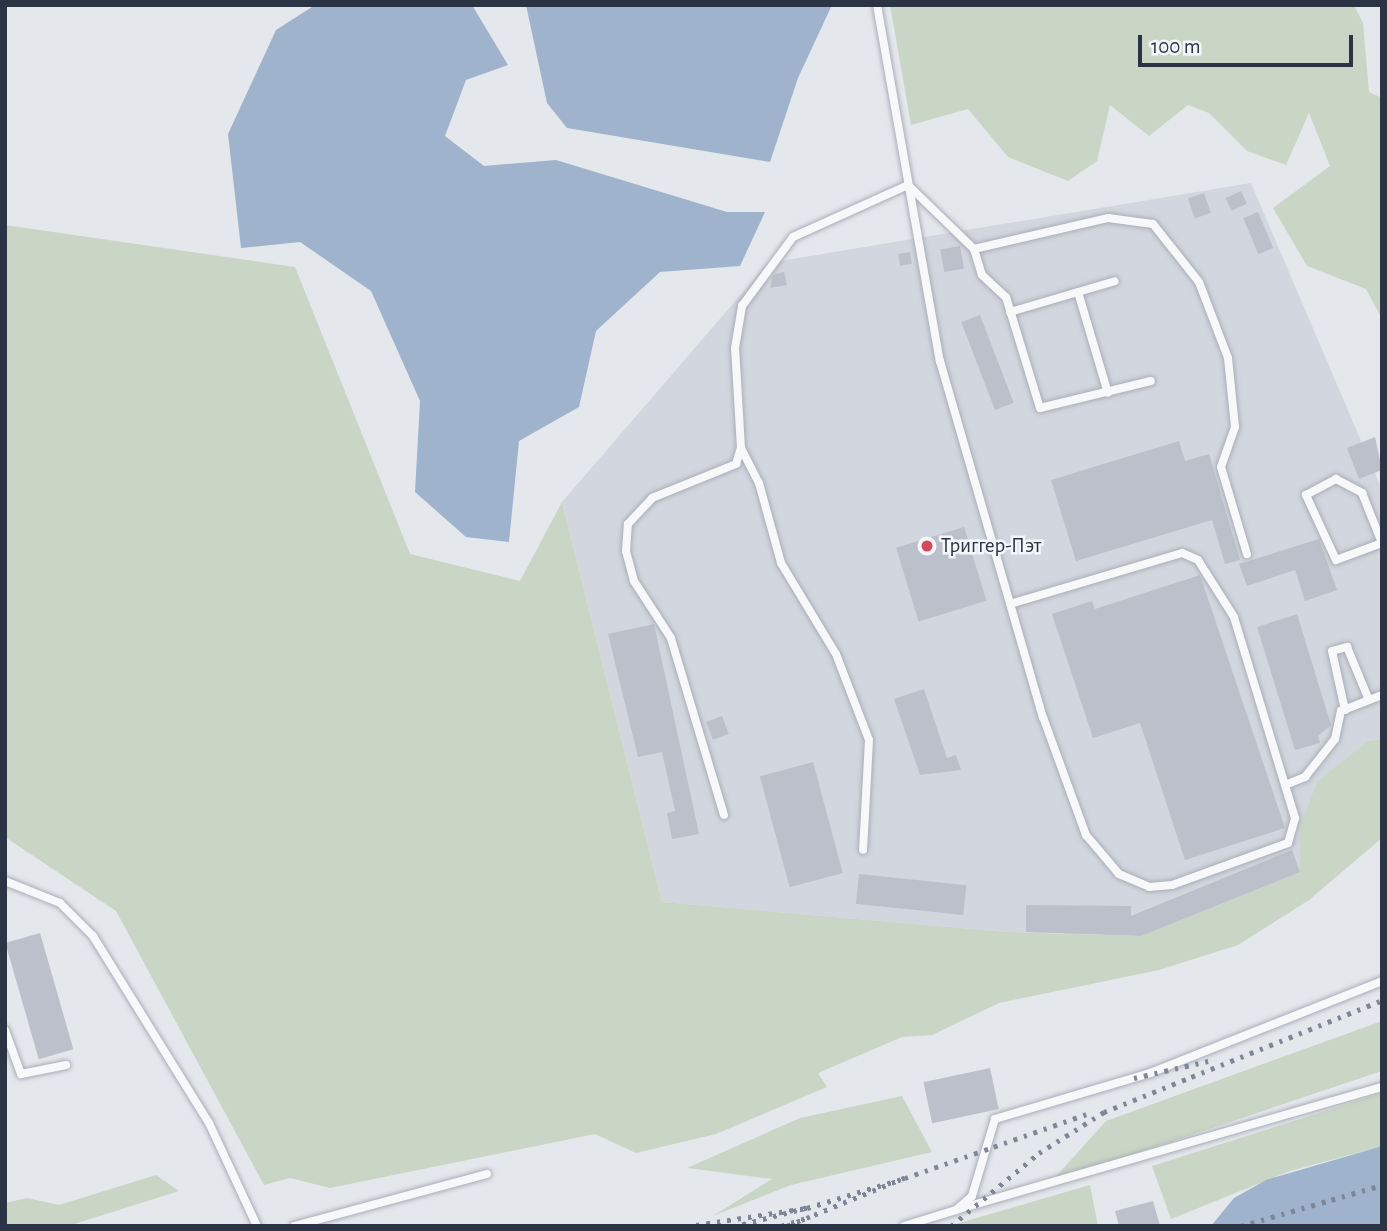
<!DOCTYPE html>
<html>
<head>
<meta charset="utf-8">
<style>
  body { margin:0 }
  #map { position:relative; width:1387px; height:1231px; overflow:hidden; background:#e4e7ec; font-family:"Alegreya Sans",sans-serif }
  div>[style] { position:absolute }
  .built>* { inset:0; background:#d2d6de }
  .green>* { inset:0; background:#c9d6c5 }
  .water>* { inset:0; background:#9fb4cc }
  .building>* { inset:0; background:#bbc0ca; transform-origin:0 0 }
  .roads { filter:drop-shadow(0 0 2px #a9aeb7) drop-shadow(0 0 2px #a9aeb7) }
  .lane>* { height:8px; margin:-4px; padding:0 4px; transform-origin:4px; border-radius:4px; background:#f7f8fa }
  .rail>* { height:4.5px; margin-top:-2.25px; transform-origin:0; background:repeating-linear-gradient(90deg,#7d8696 0 3.5px,transparent 0 10.5px) }
  .dots>* { width:19px; height:19px; translate:-50% -50%; box-sizing:border-box; border:4px solid #f4f6f9; border-radius:50% }
  span { translate:-50% -50%; white-space:nowrap; text-align:center; line-height:1.15; -webkit-text-stroke:5px #f4f6f9; paint-order:stroke }
  .poi-label { font-size:21px; color:#2b3445 }
  .left { translate:0 -50%; text-align:left }
  .frame { position:absolute; inset:0; border:7px solid #2b3445; pointer-events:none }
  .scale { position:absolute; left:1138px; top:35px; width:215px; height:32px; box-sizing:border-box; border:4px solid #2b3445; border-top:0; padding-left:9px; font-size:21px; line-height:24px; white-space:nowrap; color:#2b3445; -webkit-text-stroke:5px #f4f6f9; paint-order:stroke }
</style>
</head>
<body>
<div id="map">
  <div class="built">
    <i style="clip-path:polygon(1251px 183px,1382px 490px,1382px 739px,1368px 741px,1303px 872px,1149px 935px,1007px 932px,662px 902px,562px 502px,768px 263px)"></i>
  </div>
  <div class="green">
    <i style="clip-path:polygon(890px 5px,1354px 5px,1363px 23px,1369px 92px,1382px 98px,1382px 319px,1366px 289px,1307px 266px,1273px 208px,1330px 166px,1309px 113px,1286px 165px,1247px 151px,1209px 113px,1188px 105px,1149px 136px,1110px 105px,1097px 161px,1068px 181px,1008px 157px,968px 109px,911px 125px)"></i>
    <i style="clip-path:polygon(5px 225px,295px 267px,410px 554px,520px 581px,562px 502px,662px 902px,1007px 932px,1141px 936px,1300px 872px,1300px 828px,1317px 782px,1368px 741px,1382px 739px,1382px 838px,1309px 900px,1238px 945px,1159px 970px,999px 1003px,932px 1035px,902px 1037px,818px 1073px,827px 1087px,716px 1134px,636px 1153px,595px 1134px,330px 1188px,290px 1178px,264px 1185px,116px 911px,5px 837px)"></i>
    <i style="clip-path:polygon(1382px 1021px,1382px 1071px,1051px 1182px,1106px 1121px)"></i>
    <i style="clip-path:polygon(1382px 1093px,1382px 1146px,1290px 1171px,1171px 1219px,1152px 1166px)"></i>
    <i style="clip-path:polygon(902px 1096px,932px 1152px,791px 1185px,713px 1216px,772px 1179px,687px 1168px,800px 1118px)"></i>
    <i style="clip-path:polygon(156px 1175px,179px 1191px,68px 1226px,5px 1226px,5px 1203px,27px 1198px,59px 1205px)"></i>
    <i style="clip-path:polygon(1090px 1185px,1098px 1226px,949px 1226px)"></i>
  </div>
  <div class="water">
    <i style="clip-path:polygon(315px 5px,472px 5px,508px 65px,466px 80px,445px 136px,484px 166px,556px 160px,727px 212px,765px 212px,740px 266px,660px 272px,596px 331px,579px 407px,519px 441px,509px 542px,466px 537px,415px 492px,420px 401px,371px 291px,300px 242px,241px 248px,228px 134px,276px 30px)"></i>
    <i style="clip-path:polygon(526px 5px,832px 5px,798px 78px,770px 162px,567px 128px,547px 103px)"></i>
    <i style="clip-path:polygon(1382px 1146px,1382px 1226px,1211px 1226px,1234px 1198px,1266px 1180px)"></i>
  </div>
  <div class="building">
    <i style="left:1241px;top:191px;width:14px;height:17px;rotate:65deg"></i>
    <i style="left:1204px;top:193px;width:21px;height:17px;rotate:71deg"></i>
    <i style="left:1258px;top:212px;width:39px;height:16px;rotate:67deg"></i>
    <i style="left:960px;top:246px;width:23px;height:20px;rotate:80deg"></i>
    <i style="left:910px;top:252px;width:12px;height:12px;rotate:81deg"></i>
    <i style="clip-path:polygon(784px 272px,787px 285px,770px 288px,773px 275px)"></i>
    <i style="left:980px;top:315px;width:94px;height:20px;rotate:69deg"></i>
    <i style="clip-path:polygon(1375px 437px,1382px 470px,1359px 479px,1347px 448px)"></i>
    <i style="clip-path:polygon(1179px 441px,1185px 461px,1209px 454px,1240px 560px,1225px 564px,1212px 520px,1076px 561px,1051px 480px)"></i>
    <i style="left:964px;top:527px;width:77px;height:71px;rotate:73deg"></i>
    <i style="clip-path:polygon(1319px 539px,1337px 590px,1305px 601px,1295px 570px,1247px 586px,1239px 564px)"></i>
    <i style="clip-path:polygon(1200px 575px,1285px 828px,1185px 860px,1140px 723px,1093px 738px,1052px 614px,1092px 601px,1095px 609px)"></i>
    <i style="clip-path:polygon(1297px 614px,1331px 725px,1318px 736px,1320px 743px,1295px 750px,1257px 627px)"></i>
    <i style="clip-path:polygon(654px 624px,699px 834px,672px 839px,667px 813px,675px 811px,662px 752px,638px 757px,608px 634px)"></i>
    <i style="clip-path:polygon(924px 689px,947px 758px,956px 755px,961px 770px,920px 775px,894px 699px)"></i>
    <i style="left:722px;top:716px;width:19px;height:17px;rotate:69deg"></i>
    <i style="left:813px;top:762px;width:115px;height:55px;rotate:75deg"></i>
    <i style="clip-path:polygon(1292px 850px,1300px 872px,1141px 936px,1026px 932px,1026px 905px,1131px 906px,1131px 916px)"></i>
    <i style="left:859px;top:874px;width:108px;height:30px;rotate:6deg"></i>
    <i style="left:40px;top:933px;width:121px;height:36px;rotate:74deg"></i>
    <i style="left:990px;top:1068px;width:42px;height:68px;rotate:78deg"></i>
    <i style="clip-path:polygon(1153px 1201px,1160px 1226px,1119px 1226px,1115px 1211px)"></i>
  </div>
  <div class="roads">
    <div class="lane">
      <i style="left:877px;top:5px;width:362px;rotate:80deg"></i>
      <i style="left:940px;top:361px;width:371px;rotate:73.9deg"></i>
      <i style="left:1043px;top:717px;width:126px;rotate:70deg"></i>
      <i style="left:1086px;top:835px;width:51px;rotate:49.8deg"></i>
      <i style="left:1119px;top:874px;width:33px;rotate:23deg"></i>
      <i style="left:1149px;top:887px;width:23px;rotate:-5deg"></i>
      <i style="left:1172px;top:885px;width:123px;rotate:-19.9deg"></i>
      <i style="left:1288px;top:843px;width:26px;rotate:-74deg"></i>
      <i style="left:1295px;top:818px;width:210px;rotate:-106.9deg"></i>
      <i style="left:1234px;top:617px;width:67px;rotate:-122.3deg"></i>
      <i style="left:1198px;top:560px;width:17px;rotate:-156deg"></i>
      <i style="left:1182px;top:553px;width:179px;rotate:163.5deg"></i>
      <i style="left:974px;top:249px;width:27px;rotate:73deg"></i>
      <i style="left:982px;top:275px;width:33px;rotate:43deg"></i>
      <i style="left:1006px;top:297px;width:116px;rotate:73deg"></i>
      <i style="left:1040px;top:408px;width:114px;rotate:-13.7deg"></i>
      <i style="left:1078px;top:292px;width:105px;rotate:73.5deg"></i>
      <i style="left:1010px;top:312px;width:109px;rotate:-16.4deg"></i>
      <i style="left:741px;top:448px;width:39px;rotate:63deg"></i>
      <i style="left:759px;top:483px;width:83px;rotate:74.6deg"></i>
      <i style="left:781px;top:563px;width:106px;rotate:58.9deg"></i>
      <i style="left:836px;top:654px;width:92px;rotate:69deg"></i>
      <i style="left:869px;top:740px;width:110px;rotate:93.1deg"></i>
      <i style="left:1336px;top:479px;width:30px;rotate:28deg"></i>
      <i style="left:1362px;top:493px;width:54px;rotate:68.2deg"></i>
      <i style="left:1382px;top:543px;width:49px;rotate:159.7deg"></i>
      <i style="left:1336px;top:560px;width:72px;rotate:-114.8deg"></i>
      <i style="left:1306px;top:495px;width:34px;rotate:-28deg"></i>
      <i style="left:1345px;top:710px;width:60px;rotate:-102.4deg"></i>
      <i style="left:1332px;top:651px;width:16px;rotate:-15deg"></i>
      <i style="left:1347px;top:647px;width:57px;rotate:67.5deg"></i>
      <i style="left:1285px;top:785px;width:22px;rotate:-22deg"></i>
      <i style="left:1305px;top:777px;width:48px;rotate:-51.7deg"></i>
      <i style="left:1335px;top:739px;width:29px;rotate:-78deg"></i>
      <i style="left:1341px;top:711px;width:44px;rotate:-21.3deg"></i>
      <i style="left:724px;top:815px;width:185px;rotate:-106.7deg"></i>
      <i style="left:671px;top:638px;width:68px;rotate:-123deg"></i>
      <i style="left:634px;top:581px;width:31px;rotate:-105deg"></i>
      <i style="left:626px;top:551px;width:27px;rotate:-86deg"></i>
      <i style="left:628px;top:524px;width:35px;rotate:-47deg"></i>
      <i style="left:652px;top:498px;width:91px;rotate:-22deg"></i>
      <i style="left:736px;top:464px;width:17px;rotate:-73deg"></i>
      <i style="left:741px;top:448px;width:100px;rotate:-93.4deg"></i>
      <i style="left:735px;top:348px;width:43px;rotate:-80.5deg"></i>
      <i style="left:742px;top:306px;width:86px;rotate:-53.5deg"></i>
      <i style="left:793px;top:237px;width:126px;rotate:-24.3deg"></i>
      <i style="left:908px;top:185px;width:92px;rotate:44.1deg"></i>
      <i style="left:974px;top:249px;width:138px;rotate:-13deg"></i>
      <i style="left:1108px;top:218px;width:45px;rotate:7.6deg"></i>
      <i style="left:1153px;top:224px;width:74px;rotate:51.6deg"></i>
      <i style="left:1199px;top:282px;width:81px;rotate:69.1deg"></i>
      <i style="left:1228px;top:358px;width:69px;rotate:84.2deg"></i>
      <i style="left:1235px;top:427px;width:42px;rotate:109.3deg"></i>
      <i style="left:1221px;top:467px;width:91px;rotate:73.4deg"></i>
      <i style="left:5px;top:881px;width:59px;rotate:21.8deg"></i>
      <i style="left:60px;top:903px;width:47px;rotate:45deg"></i>
      <i style="left:93px;top:936px;width:220px;rotate:58.2deg"></i>
      <i style="left:209px;top:1123px;width:114px;rotate:65deg"></i>
      <i style="left:5px;top:1030px;width:47px;rotate:70deg"></i>
      <i style="left:21px;top:1074px;width:46px;rotate:-11.3deg"></i>
      <i style="left:959px;top:1209px;width:440px;rotate:-16.1deg"></i>
      <i style="left:294px;top:1226px;width:200px;rotate:-15.1deg"></i>
      <i style="left:904px;top:1226px;width:54px;rotate:-17.1deg"></i>
      <i style="left:956px;top:1210px;width:21px;rotate:-41deg"></i>
      <i style="left:972px;top:1196px;width:80px;rotate:-73.4deg"></i>
      <i style="left:995px;top:1119px;width:162px;rotate:-16.5deg"></i>
      <i style="left:1150px;top:1073px;width:250px;rotate:-21.6deg"></i>
    </div>
  </div>
  <div class="rail">
    <i style="left:1134px;top:1078px;width:76px;rotate:-12.9deg"></i>
    <i style="left:905px;top:1178px;width:193px;rotate:-19.4deg"></i>
    <i style="left:807px;top:1208px;width:102px;rotate:-17deg"></i>
    <i style="left:905px;top:1178px;width:103px;rotate:157.7deg"></i>
    <i style="left:696px;top:1225px;width:112px;rotate:-8.7deg"></i>
    <i style="left:807px;top:1208px;width:71px;rotate:165.4deg"></i>
    <i style="left:781px;top:1226px;width:30px;rotate:-17deg"></i>
    <i style="left:810px;top:1217px;width:24px;rotate:158deg"></i>
    <i style="left:951px;top:1226px;width:114px;rotate:-39.7deg"></i>
    <i style="left:1039px;top:1153px;width:77px;rotate:-32.2deg"></i>
    <i style="left:1104px;top:1112px;width:300px;rotate:-21.9deg"></i>
    <i style="left:1241px;top:1226px;width:147px;rotate:-16.2deg"></i>
  </div>
  <div class="dots">
    <i style="left:927px;top:546px;background:#d1495b"></i>
  </div>
  <div class="poi-label">
    <span class="left" style="left:941px;top:546px">Триггер-Пэт</span>
  </div>
  <div class="frame"></div>
  <div class="scale">100 m</div>
</div>
</body>
</html>
